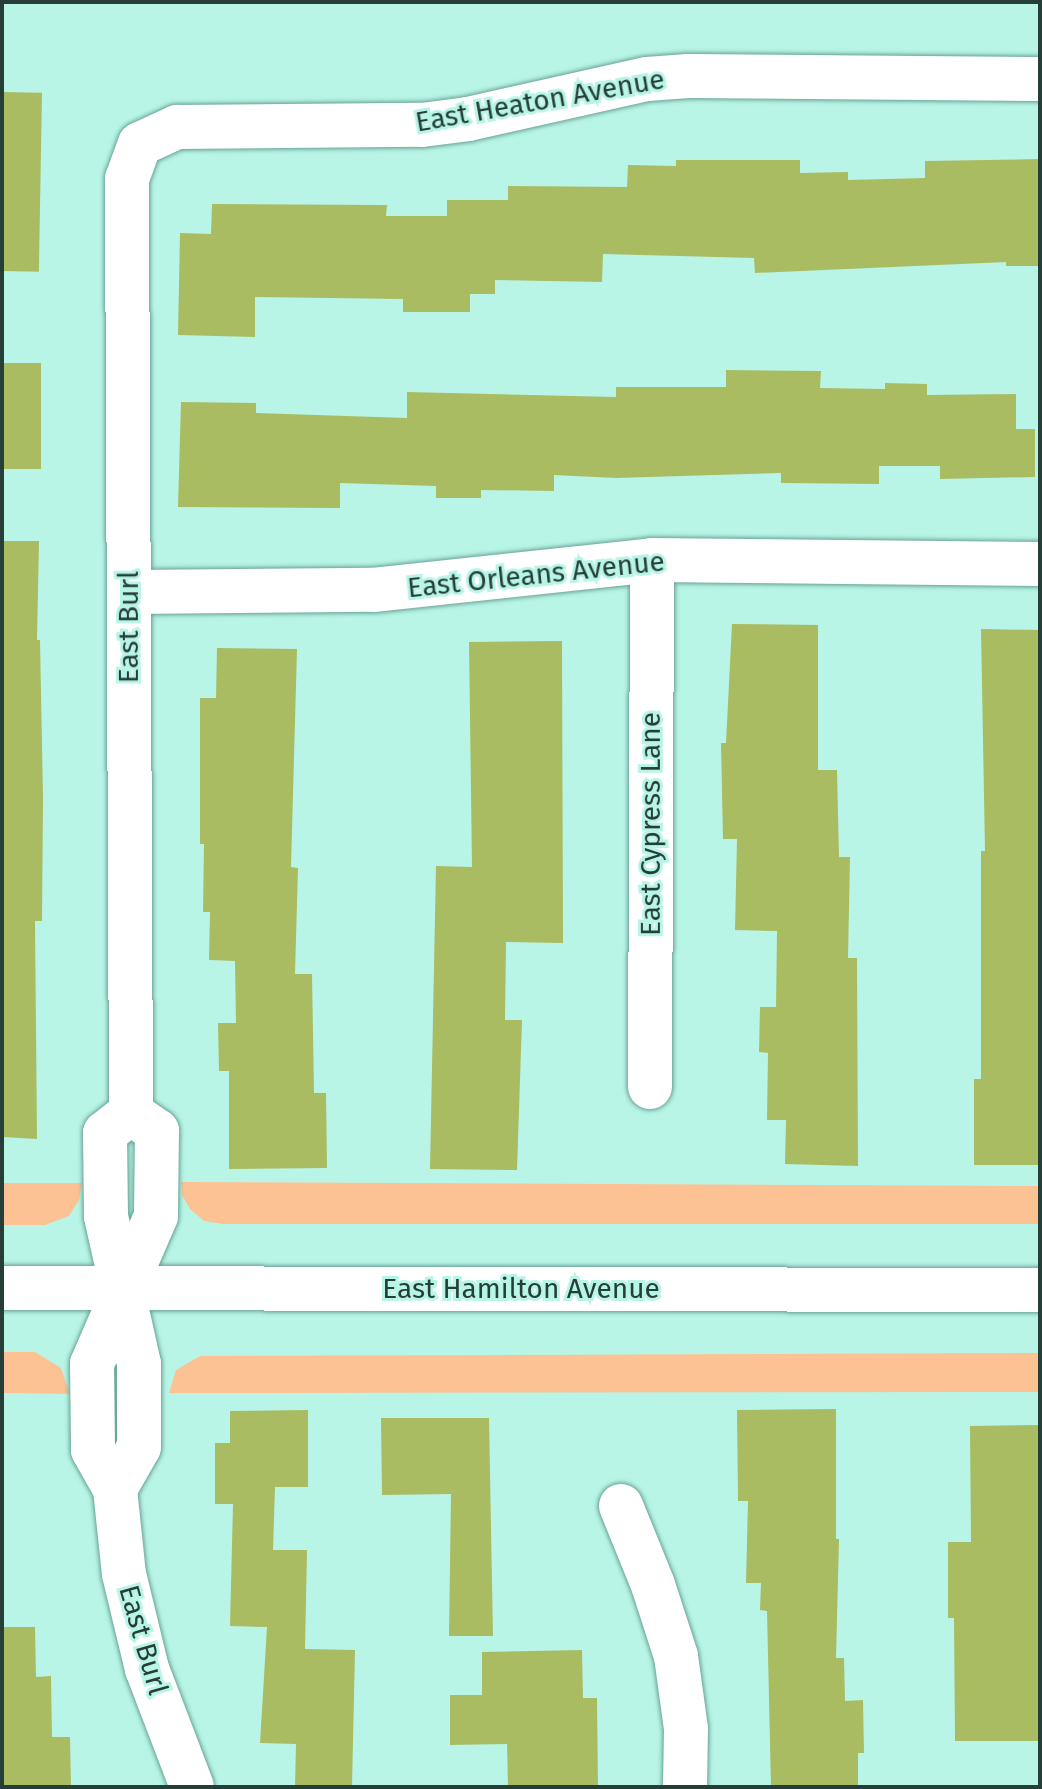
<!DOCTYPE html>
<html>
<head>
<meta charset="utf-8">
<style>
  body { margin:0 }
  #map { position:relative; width:1042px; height:1789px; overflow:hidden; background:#b8f5e7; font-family:"Fira Sans",sans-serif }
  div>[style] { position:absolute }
  .green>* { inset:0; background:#fdc294 }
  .building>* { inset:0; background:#a9bc61; transform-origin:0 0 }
  .roads { filter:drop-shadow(0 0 2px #68a396) drop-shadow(0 0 2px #68a396) }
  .minor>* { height:44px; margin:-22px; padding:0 22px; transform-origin:22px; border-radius:22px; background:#fff }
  span { translate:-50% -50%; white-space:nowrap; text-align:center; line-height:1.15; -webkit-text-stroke:6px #b8f5e7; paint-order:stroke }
  .street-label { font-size:28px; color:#253e38 }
  .frame { position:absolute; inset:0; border:4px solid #253e38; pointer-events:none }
</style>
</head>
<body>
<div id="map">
  <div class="green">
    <i style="clip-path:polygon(181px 1182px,1040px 1186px,1040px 1224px,223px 1224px,204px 1221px,190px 1209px,182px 1195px)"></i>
    <i style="clip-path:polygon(2px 1183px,82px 1183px,79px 1200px,69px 1216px,45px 1225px,2px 1225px)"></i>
    <i style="clip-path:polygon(2px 1352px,35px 1352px,61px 1368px,70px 1394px,2px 1393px)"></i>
    <i style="clip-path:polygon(1040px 1353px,1040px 1392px,169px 1393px,176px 1370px,200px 1356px)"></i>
  </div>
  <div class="building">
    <i style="left:2px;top:92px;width:40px;height:179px;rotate:1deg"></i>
    <i style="clip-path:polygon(1040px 159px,1040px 266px,1006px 266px,1006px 262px,755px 273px,754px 258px,603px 254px,602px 282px,495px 280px,495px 294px,470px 294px,470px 312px,403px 312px,403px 299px,255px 297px,255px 337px,178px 335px,180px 233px,211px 234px,212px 204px,387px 205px,386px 216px,447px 216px,447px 200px,508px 200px,508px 186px,627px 187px,628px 165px,676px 166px,676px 160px,800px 160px,800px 173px,848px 172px,848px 180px,925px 178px,925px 161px)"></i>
    <i style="left:2px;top:363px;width:39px;height:106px"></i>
    <i style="clip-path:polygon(726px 370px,821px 371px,820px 388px,885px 389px,885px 383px,927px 384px,927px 395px,1016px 394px,1016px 429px,1035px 429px,1035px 477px,940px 479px,940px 466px,879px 466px,879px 484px,781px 483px,781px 473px,616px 478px,554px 475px,554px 491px,481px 490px,481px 498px,436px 498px,436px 486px,340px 483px,340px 508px,178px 507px,181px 402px,256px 403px,256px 413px,407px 418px,407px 392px,616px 397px,616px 387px,726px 387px)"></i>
    <i style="clip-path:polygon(2px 541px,39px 541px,37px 640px,40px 640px,43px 798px,42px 921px,35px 921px,37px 1139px,2px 1137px)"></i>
    <i style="clip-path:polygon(732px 624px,818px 625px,818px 770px,837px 770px,839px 857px,850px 857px,848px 958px,857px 958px,858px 1166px,785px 1164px,786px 1120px,767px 1120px,768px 1053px,759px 1052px,760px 1007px,776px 1007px,777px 931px,735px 930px,737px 839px,723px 839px,721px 743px,726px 743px)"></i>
    <i style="clip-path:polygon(981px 629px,1040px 630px,1040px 1165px,974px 1165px,974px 1079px,981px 1079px,981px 851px,985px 851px)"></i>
    <i style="clip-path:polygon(562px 641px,563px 943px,506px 942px,505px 1020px,522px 1020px,517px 1170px,430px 1169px,436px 866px,472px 867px,469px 642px)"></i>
    <i style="clip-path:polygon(217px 648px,297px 649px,291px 867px,298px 868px,295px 974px,312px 974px,314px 1093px,326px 1093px,327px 1168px,229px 1169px,229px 1071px,219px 1071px,218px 1023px,236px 1023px,235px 961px,209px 960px,210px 912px,203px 912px,204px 844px,200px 844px,200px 698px,216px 698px)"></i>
    <i style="clip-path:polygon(836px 1409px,836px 1539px,839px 1539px,836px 1658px,844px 1658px,845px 1701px,863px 1700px,864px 1753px,858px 1753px,858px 1787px,771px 1787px,767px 1611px,760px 1610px,761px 1583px,746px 1583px,748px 1501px,738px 1501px,737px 1410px)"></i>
    <i style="clip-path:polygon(308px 1410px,308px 1487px,275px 1487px,273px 1550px,307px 1550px,305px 1649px,355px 1650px,352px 1787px,295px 1787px,296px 1744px,260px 1743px,267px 1627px,230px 1626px,233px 1504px,215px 1504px,215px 1443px,230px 1443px,230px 1411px)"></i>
    <i style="clip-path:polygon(381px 1418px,489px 1418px,493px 1636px,449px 1636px,451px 1494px,382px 1495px)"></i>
    <i style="clip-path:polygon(1040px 1425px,1040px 1741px,955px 1741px,954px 1618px,948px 1618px,948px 1542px,971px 1542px,970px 1426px)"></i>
    <i style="clip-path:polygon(2px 1627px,35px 1627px,36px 1677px,51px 1676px,52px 1737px,70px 1737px,71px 1787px,2px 1787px)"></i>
    <i style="clip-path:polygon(582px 1650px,583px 1698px,597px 1698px,598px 1787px,508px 1787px,507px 1744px,450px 1745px,450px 1695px,482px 1695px,482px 1652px)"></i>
  </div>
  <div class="roads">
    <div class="minor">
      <i style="left:129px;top:592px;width:244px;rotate:-0.5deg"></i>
      <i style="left:373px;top:590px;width:281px;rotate:-6.1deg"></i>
      <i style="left:652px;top:560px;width:388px;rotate:0.6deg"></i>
      <i style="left:650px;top:1087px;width:527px;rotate:-89.78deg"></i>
      <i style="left:131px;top:1113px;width:934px;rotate:-90.25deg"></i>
      <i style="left:127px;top:179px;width:37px;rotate:-70deg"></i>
      <i style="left:140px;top:144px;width:41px;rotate:-24.7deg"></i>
      <i style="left:177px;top:127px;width:245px;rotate:-0.5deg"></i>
      <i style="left:422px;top:125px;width:46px;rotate:-7.4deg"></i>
      <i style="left:468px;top:119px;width:183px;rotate:-12.6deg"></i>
      <i style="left:647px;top:79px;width:41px;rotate:-4.2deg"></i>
      <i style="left:688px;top:76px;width:352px;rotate:0.5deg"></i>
      <i style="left:131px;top:1113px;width:32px;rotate:35deg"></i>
      <i style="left:157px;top:1131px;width:85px;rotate:90.7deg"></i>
      <i style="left:156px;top:1216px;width:161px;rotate:113.4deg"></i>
      <i style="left:92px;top:1364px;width:86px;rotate:89.3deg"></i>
      <i style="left:93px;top:1450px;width:45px;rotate:60.6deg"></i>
      <i style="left:115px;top:1489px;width:85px;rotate:84deg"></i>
      <i style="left:124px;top:1574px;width:98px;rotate:76.4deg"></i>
      <i style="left:147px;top:1669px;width:126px;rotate:69.1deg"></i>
      <i style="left:2px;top:1288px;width:1038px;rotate:0.11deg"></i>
      <i style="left:115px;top:1489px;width:48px;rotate:-60.3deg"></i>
      <i style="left:139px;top:1447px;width:83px;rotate:-90deg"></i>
      <i style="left:139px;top:1364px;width:152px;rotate:-102.6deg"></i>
      <i style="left:106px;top:1216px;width:83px;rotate:-90.7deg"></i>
      <i style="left:105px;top:1133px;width:33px;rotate:-38deg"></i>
      <i style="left:621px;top:1506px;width:85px;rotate:67.9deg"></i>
      <i style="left:653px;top:1585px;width:75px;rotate:72.1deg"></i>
      <i style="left:676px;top:1656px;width:74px;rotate:82.2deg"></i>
      <i style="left:686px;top:1729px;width:58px;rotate:91deg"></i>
    </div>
  </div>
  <div class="street-label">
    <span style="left:540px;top:101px;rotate:-10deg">East Heaton Avenue</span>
    <span style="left:536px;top:575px;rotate:-6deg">East Orleans Avenue</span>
    <span style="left:129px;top:627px;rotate:-90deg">East Burl</span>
    <span style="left:651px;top:824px;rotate:-90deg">East Cypress Lane</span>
    <span style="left:521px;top:1289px">East Hamilton Avenue</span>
    <span style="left:143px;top:1640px;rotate:74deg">East Burl</span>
  </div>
  <div class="frame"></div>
</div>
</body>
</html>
